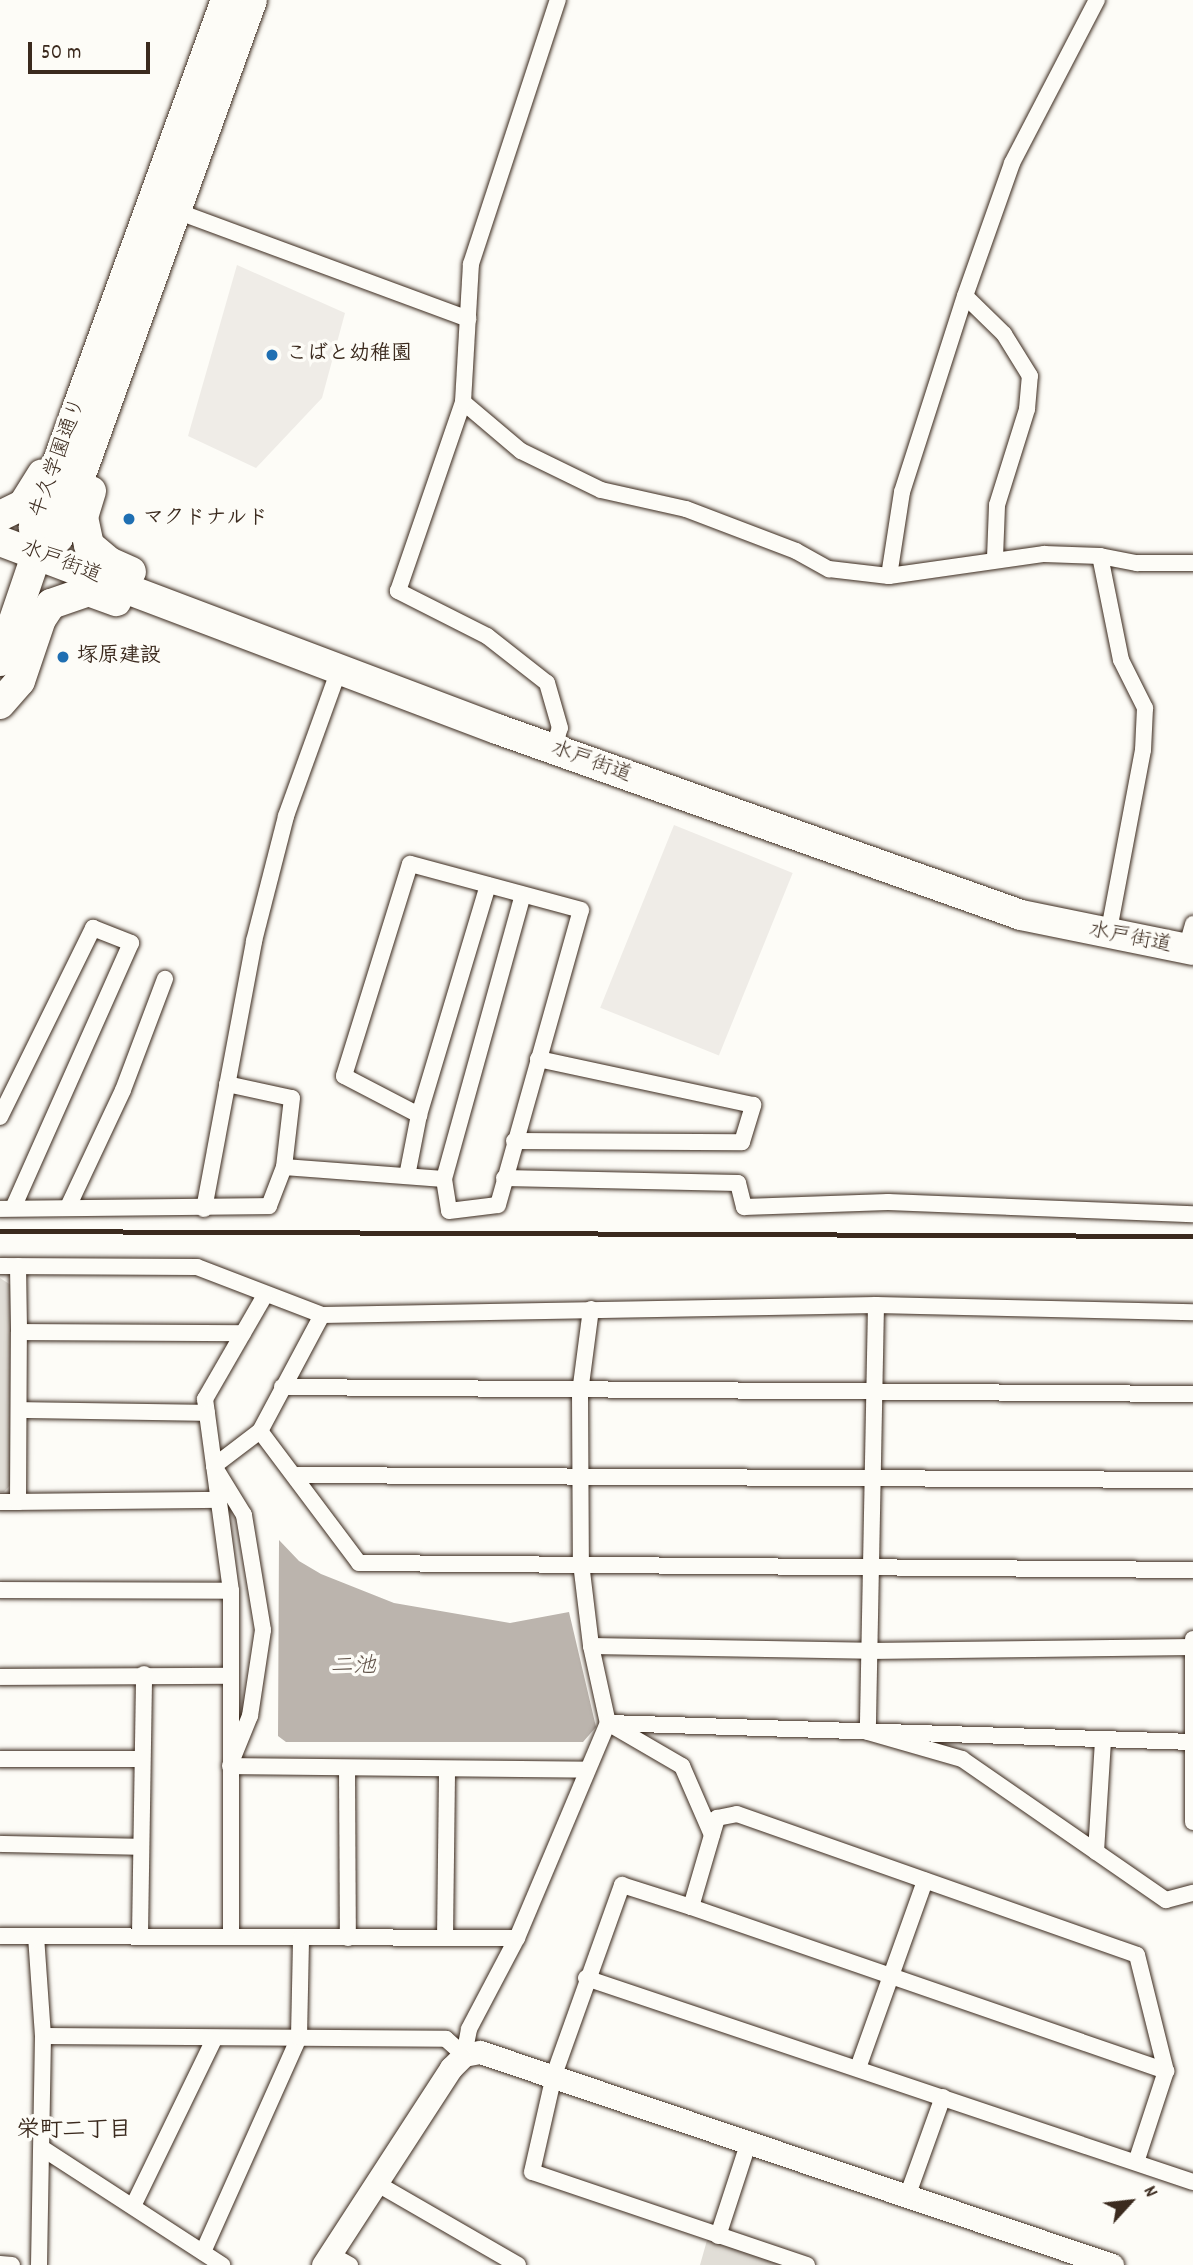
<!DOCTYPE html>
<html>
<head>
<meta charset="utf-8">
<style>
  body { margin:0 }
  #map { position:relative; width:1193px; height:2265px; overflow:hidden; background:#fdfcf7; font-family:Dekko,"Klee One",sans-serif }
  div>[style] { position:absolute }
  .built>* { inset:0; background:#efece7; transform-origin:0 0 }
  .green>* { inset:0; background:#e1ded7 }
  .water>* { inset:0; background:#bbb4ad }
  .roads { filter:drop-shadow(0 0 2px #3b2a1e) drop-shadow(0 0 2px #3b2a1e) }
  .street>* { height:16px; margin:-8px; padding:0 8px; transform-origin:8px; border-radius:8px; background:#fdfcf7 }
  .secondary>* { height:23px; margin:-11.5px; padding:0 11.5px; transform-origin:11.5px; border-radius:11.5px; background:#fdfcf7 }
  .highway>* { height:30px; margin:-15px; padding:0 15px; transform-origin:15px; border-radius:15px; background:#fdfcf7 }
  .rail>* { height:5px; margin:-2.5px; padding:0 2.5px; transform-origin:2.5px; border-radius:2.5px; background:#3b2a1e }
  .dots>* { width:19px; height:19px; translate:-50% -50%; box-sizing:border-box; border:4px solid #fdfcf7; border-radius:50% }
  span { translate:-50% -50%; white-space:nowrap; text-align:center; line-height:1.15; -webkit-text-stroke:7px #fdfcf7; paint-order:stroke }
  .poi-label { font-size:21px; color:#3b2a1e; font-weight:700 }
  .left { translate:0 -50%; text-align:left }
  .street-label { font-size:21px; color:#3b2a1e }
  .water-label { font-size:23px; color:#615349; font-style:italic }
  .neighbourhood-label { font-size:23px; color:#3b2a1e; font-weight:700 }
  .north { position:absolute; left:1095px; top:2167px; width:70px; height:70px; -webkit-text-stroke:5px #fdfcf7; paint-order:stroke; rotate:63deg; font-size:19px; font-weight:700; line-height:28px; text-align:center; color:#3b2a1e }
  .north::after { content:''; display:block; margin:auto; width:24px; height:32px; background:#3b2a1e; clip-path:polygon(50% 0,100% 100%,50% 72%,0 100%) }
  .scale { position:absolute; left:28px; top:42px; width:122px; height:32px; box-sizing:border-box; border:4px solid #3b2a1e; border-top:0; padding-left:9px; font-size:21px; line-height:24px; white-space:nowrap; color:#3b2a1e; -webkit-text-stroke:5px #fdfcf7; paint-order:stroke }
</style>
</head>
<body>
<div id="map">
  <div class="built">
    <i style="clip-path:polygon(237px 265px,345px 313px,322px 398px,256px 468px,188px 436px)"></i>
    <i style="left:674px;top:825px;width:128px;height:197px;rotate:22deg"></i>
  </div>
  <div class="green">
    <i style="clip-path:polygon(0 1278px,14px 1287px,14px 1481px,4px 1492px,0 1492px)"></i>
    <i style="clip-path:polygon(709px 2233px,803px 2265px,700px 2265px)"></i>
  </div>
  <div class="water">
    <i style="clip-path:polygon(279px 1540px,299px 1561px,321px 1574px,394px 1603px,510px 1623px,569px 1612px,596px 1727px,583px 1742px,286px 1742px,278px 1736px)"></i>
  </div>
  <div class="roads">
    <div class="street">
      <i style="left:171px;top:209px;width:317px;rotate:20.3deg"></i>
      <i style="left:463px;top:402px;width:76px;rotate:40.2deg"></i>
      <i style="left:521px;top:451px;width:89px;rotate:26deg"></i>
      <i style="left:601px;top:490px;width:87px;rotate:12.6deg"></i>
      <i style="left:686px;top:509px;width:118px;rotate:20.9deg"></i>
      <i style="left:796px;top:551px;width:38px;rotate:29deg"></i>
      <i style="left:829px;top:569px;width:60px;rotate:6.7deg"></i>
      <i style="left:889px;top:576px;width:157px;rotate:-8.1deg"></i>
      <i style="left:1044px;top:554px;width:56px;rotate:2deg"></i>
      <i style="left:1100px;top:556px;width:38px;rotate:11deg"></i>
      <i style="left:1137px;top:563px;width:56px"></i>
      <i style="left:1100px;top:556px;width:106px;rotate:78.6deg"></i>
      <i style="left:1121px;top:660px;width:54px;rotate:63.4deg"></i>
      <i style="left:1145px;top:708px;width:42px;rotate:92.7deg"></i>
      <i style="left:1143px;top:750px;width:189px;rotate:100.7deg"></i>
      <i style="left:995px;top:558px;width:53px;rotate:-87.8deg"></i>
      <i style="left:997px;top:505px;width:101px;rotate:-72.6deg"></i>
      <i style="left:1027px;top:409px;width:33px;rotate:-85deg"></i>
      <i style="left:1030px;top:376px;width:49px;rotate:-121.8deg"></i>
      <i style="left:1004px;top:334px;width:54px;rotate:-135.7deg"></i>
      <i style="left:965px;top:296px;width:141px;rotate:-70.5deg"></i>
      <i style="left:1012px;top:163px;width:184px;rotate:-62.5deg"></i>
      <i style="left:889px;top:576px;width:85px;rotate:-81.2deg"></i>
      <i style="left:902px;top:492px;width:206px;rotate:-72.2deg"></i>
      <i style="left:553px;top:749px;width:22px;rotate:-72deg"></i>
      <i style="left:560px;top:728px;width:47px;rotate:-106.1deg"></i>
      <i style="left:547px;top:683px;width:76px;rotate:-141.9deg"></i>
      <i style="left:487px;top:636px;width:100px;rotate:-153.2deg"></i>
      <i style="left:398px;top:591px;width:200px;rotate:-71deg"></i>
      <i style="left:463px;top:402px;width:138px;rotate:-86.7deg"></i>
      <i style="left:471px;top:264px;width:278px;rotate:-71.8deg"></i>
      <i style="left:1186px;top:949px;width:26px;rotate:-74deg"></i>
      <i style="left:227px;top:1084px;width:66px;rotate:12.2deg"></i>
      <i style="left:292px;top:1098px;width:69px;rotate:96.6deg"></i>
      <i style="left:0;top:1117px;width:211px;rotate:-63.8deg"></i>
      <i style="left:93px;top:928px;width:41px;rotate:21.5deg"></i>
      <i style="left:131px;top:943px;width:290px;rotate:114deg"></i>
      <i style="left:514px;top:1141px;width:228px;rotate:0.3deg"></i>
      <i style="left:742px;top:1142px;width:39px;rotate:-73deg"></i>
      <i style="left:753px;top:1105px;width:220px;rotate:-167.9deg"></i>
      <i style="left:407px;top:1176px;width:62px;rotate:-78.9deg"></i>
      <i style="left:419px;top:1115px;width:240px;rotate:-73.3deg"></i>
      <i style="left:504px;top:1178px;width:234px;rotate:1.2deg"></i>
      <i style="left:738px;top:1183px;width:25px;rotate:76deg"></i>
      <i style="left:744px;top:1207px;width:144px;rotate:-2deg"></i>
      <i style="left:888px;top:1202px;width:305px;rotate:2.3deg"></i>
      <i style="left:444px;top:1179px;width:295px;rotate:-74.5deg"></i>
      <i style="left:68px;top:1207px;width:129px;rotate:-64.8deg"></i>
      <i style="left:123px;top:1090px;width:119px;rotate:-69.3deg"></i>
      <i style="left:0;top:1209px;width:269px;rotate:-0.6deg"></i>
      <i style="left:269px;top:1206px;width:42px;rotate:-69deg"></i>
      <i style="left:284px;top:1167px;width:160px;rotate:4.3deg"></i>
      <i style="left:444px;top:1179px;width:32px;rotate:81deg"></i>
      <i style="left:449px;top:1211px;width:49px;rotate:-7deg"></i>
      <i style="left:498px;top:1205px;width:306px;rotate:-74.3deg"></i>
      <i style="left:581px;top:910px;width:177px;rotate:-164.9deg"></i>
      <i style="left:410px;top:864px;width:222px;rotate:107.3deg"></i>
      <i style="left:344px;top:1076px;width:85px;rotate:27.5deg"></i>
      <i style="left:204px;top:1209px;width:273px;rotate:-79.4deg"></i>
      <i style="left:254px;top:941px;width:129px;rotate:-75.6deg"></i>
      <i style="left:286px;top:816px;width:158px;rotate:-70.1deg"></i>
      <i style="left:0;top:1266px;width:197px;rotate:0.3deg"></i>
      <i style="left:197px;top:1267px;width:134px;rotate:21deg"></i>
      <i style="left:322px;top:1315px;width:554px;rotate:-1.03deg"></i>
      <i style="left:876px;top:1305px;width:317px;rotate:1.3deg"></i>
      <i style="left:18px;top:1266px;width:66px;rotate:89.1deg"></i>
      <i style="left:876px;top:1305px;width:427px;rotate:91.1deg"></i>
      <i style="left:868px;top:1732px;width:98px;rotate:16deg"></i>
      <i style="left:962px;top:1759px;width:248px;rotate:34.7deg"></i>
      <i style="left:1166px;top:1900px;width:28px;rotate:-15deg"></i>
      <i style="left:591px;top:1309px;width:85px;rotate:97.5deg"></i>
      <i style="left:580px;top:1393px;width:170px;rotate:89.7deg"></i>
      <i style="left:581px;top:1563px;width:84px;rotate:83.1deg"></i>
      <i style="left:591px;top:1646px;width:79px;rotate:77.6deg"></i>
      <i style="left:608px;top:1723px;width:86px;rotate:30.2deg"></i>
      <i style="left:682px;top:1766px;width:75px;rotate:66.5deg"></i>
      <i style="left:322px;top:1315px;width:132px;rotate:118.1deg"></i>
      <i style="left:260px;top:1431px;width:165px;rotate:53.1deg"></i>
      <i style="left:359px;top:1563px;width:834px;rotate:0.48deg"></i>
      <i style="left:282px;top:1387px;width:911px;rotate:0.44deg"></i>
      <i style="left:20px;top:1410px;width:187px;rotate:0.9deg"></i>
      <i style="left:297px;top:1475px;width:896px;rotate:0.32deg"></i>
      <i style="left:0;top:1502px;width:18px"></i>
      <i style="left:18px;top:1502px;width:170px;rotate:-89.7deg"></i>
      <i style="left:19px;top:1332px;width:224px;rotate:0.3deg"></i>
      <i style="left:18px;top:1502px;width:200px;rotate:-0.6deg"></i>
      <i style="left:0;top:1590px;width:231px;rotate:0.2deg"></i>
      <i style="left:1193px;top:1639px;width:183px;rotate:90deg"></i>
      <i style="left:591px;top:1646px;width:278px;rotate:1deg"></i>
      <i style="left:869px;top:1651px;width:324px;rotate:-0.7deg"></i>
      <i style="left:0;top:1677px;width:228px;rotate:-0.3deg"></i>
      <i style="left:0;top:1759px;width:142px"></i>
      <i style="left:232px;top:1760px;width:48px;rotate:-67.8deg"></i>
      <i style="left:250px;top:1716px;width:87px;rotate:-81.4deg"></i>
      <i style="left:263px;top:1630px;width:117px;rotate:-99.4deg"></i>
      <i style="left:244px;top:1515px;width:57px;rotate:-121.5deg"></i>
      <i style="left:214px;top:1466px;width:58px;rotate:-37.3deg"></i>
      <i style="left:230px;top:1766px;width:357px;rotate:0.6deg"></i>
      <i style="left:347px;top:1768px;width:170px;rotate:89.7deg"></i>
      <i style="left:0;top:1844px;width:141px;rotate:1.2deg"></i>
      <i style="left:1096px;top:1852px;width:112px;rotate:-86.4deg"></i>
      <i style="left:691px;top:1907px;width:503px;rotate:19.05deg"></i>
      <i style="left:140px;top:1935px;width:261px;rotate:-89.1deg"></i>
      <i style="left:231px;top:1935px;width:344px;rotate:-90deg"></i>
      <i style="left:231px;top:1591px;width:194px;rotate:-97.7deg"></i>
      <i style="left:205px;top:1399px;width:118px;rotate:-60deg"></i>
      <i style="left:0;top:1936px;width:517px;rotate:0.22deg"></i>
      <i style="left:36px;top:1936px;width:100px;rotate:86deg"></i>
      <i style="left:43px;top:2036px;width:229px;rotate:91deg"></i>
      <i style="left:445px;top:1938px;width:167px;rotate:-89.3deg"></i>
      <i style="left:586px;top:1978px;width:640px;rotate:18.58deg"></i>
      <i style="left:43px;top:2036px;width:403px;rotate:0.4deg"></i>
      <i style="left:446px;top:2039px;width:24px;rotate:42deg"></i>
      <i style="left:464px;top:2055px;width:26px;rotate:-79deg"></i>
      <i style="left:469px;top:2029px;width:103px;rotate:-62.2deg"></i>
      <i style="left:517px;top:1938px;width:233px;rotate:-67.1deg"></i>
      <i style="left:608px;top:1723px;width:584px;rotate:1.86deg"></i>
      <i style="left:858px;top:2068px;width:199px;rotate:-70.3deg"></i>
      <i style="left:42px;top:2148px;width:215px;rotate:33deg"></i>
      <i style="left:376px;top:2183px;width:164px;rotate:30deg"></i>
      <i style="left:908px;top:2194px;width:103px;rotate:-70.2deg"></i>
      <i style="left:134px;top:2204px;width:183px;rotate:-64.1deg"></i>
      <i style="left:718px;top:2236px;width:100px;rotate:-71.9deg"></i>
      <i style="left:203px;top:2252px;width:235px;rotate:-65.9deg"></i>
      <i style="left:299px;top:2037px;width:99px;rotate:-88.8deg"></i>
      <i style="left:330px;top:2254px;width:23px;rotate:29deg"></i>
      <i style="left:0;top:2264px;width:12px;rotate:5deg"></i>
      <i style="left:807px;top:2265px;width:290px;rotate:-161.3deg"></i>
      <i style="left:532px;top:2172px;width:99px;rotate:-77.2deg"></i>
      <i style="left:554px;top:2075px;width:202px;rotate:-70.3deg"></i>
      <i style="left:622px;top:1885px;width:72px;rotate:17.7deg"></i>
      <i style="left:691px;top:1907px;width:93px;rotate:-73.7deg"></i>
      <i style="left:717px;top:1818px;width:20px;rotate:-11deg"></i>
      <i style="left:737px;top:1814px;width:424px;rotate:19.4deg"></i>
      <i style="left:1137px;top:1955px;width:120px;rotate:76deg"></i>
      <i style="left:1166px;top:2071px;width:96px;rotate:108.2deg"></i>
    </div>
    <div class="secondary">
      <i style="left:323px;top:2265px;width:235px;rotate:-57deg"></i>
      <i style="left:451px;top:2068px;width:18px;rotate:-45deg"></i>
      <i style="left:464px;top:2055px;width:16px;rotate:-11deg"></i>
      <i style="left:480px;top:2052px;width:667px;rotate:18.63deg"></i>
    </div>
    <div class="highway">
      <i style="left:91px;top:491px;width:27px;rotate:107deg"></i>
      <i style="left:83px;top:517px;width:29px;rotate:78deg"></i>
      <i style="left:89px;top:545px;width:26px;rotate:40deg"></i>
      <i style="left:109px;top:562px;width:24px;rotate:24deg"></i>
      <i style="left:0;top:516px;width:25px;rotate:-26deg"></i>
      <i style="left:23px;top:505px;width:36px;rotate:-58deg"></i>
      <i style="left:0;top:541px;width:531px;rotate:20.72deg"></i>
      <i style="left:497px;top:729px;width:556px;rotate:19.54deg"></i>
      <i style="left:1021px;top:915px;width:176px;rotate:11.5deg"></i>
      <i style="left:37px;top:553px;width:26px;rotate:-36deg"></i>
      <i style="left:58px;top:538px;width:572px;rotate:-70.17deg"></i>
      <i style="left:0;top:661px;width:114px;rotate:-71.1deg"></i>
      <i style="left:37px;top:553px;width:26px;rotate:-97deg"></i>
      <i style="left:34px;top:527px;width:561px;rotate:-69.98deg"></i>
      <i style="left:0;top:704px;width:30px;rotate:-49deg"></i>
      <i style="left:20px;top:681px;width:65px;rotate:-71.3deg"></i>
      <i style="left:41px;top:619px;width:18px;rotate:-56deg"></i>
      <i style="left:51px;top:604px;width:39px;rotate:-19deg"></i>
      <i style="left:88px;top:591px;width:30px;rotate:20deg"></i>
    </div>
  </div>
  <div class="rail">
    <i style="left:0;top:1231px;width:1193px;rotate:0.24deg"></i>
  </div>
  <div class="dots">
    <i style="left:272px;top:355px;background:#1f6fb2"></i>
    <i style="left:129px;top:519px;background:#1f6fb2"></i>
    <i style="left:63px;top:657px;background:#1f6fb2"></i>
  </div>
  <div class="poi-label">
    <span class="left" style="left:286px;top:355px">こばと幼稚園</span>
    <span class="left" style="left:143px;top:519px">マクドナルド</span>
    <span class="left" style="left:77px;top:657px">塚原建設</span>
  </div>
  <div class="street-label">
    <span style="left:59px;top:458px;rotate:-70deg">牛久学園通り</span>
    <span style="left:61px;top:563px;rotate:21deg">水戸街道</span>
    <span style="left:591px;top:763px;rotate:20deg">水戸街道</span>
    <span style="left:1130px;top:939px;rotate:11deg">水戸街道</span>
  </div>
  <div class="water-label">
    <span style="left:353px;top:1668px">二池</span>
  </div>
  <div class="neighbourhood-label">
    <span style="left:74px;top:2132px">栄町二丁目</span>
  </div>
  <div class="north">N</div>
  <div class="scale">50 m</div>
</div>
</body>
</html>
